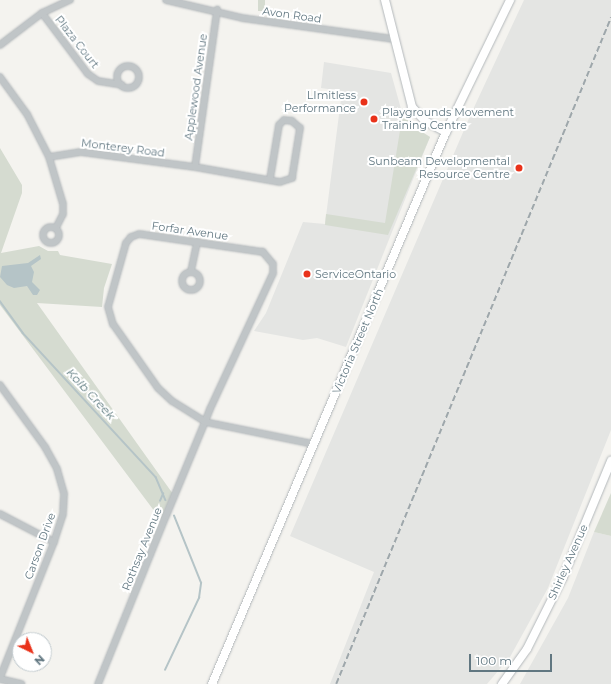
<!DOCTYPE html>
<html>
<head>
<meta charset="utf-8">
<style>
  body { margin:0 }
  #map { position:relative; width:611px; height:684px; overflow:hidden; background:#f4f3ef; font-family:Montserrat,sans-serif }
  div>[style] { position:absolute }
  .built>* { inset:0; background:#e4e5e3 }
  .green>* { inset:0; background:#d5dbd0; transform-origin:0 0 }
  .water>* { inset:0; background:#b5c4c7 }
  .stream>* { height:1.5px; margin:-0.75px; padding:0 0.75px; transform-origin:0.75px; border-radius:0.75px; background:#b5c4c7 }
  .roads { filter:drop-shadow(0 0 1px #b3b8bb) drop-shadow(0 0 1px #b3b8bb) }
  .minor>* { height:6px; margin:-3px; padding:0 3px; transform-origin:3px; border-radius:3px; background:#c0c5c7 }
  .minor>.ring { margin:-3px; padding:0; box-sizing:content-box; background:none; border:6px solid #c0c5c7; border-radius:50% }
  .major>* { height:8px; margin:-4px; padding:0 4px; transform-origin:4px; border-radius:4px; background:#fff }
  .rail>* { height:1.5px; margin-top:-0.75px; transform-origin:0; background:repeating-linear-gradient(90deg,#9ea7ab 0 6px,transparent 0 9px) }
  .dots>* { width:11px; height:11px; translate:-50% -50%; box-sizing:border-box; border:2px solid #fff; border-radius:50% }
  span { translate:-50% -50%; white-space:nowrap; text-align:center; line-height:1.15; -webkit-text-stroke:4px #fff; paint-order:stroke }
  .street-label { font-size:11px; color:#617781 }
  .poi-label { font-size:11px; color:#617781 }
  .right { translate:-100% -50%; text-align:right }
  .left { translate:0 -50%; text-align:left }
  .water-label { font-size:12px; color:#5d7a7f; font-style:italic }
  .north { position:absolute; left:12px; top:632px; width:40px; height:40px; box-sizing:border-box; background:#fff; border:1px solid #c0c9cd; border-radius:50%; rotate:137deg; font-size:11px; font-weight:700; line-height:16px; text-align:center; color:#617781 }
  .north::after { content:''; display:block; margin:auto; width:14px; height:18px; background:#e9321a; clip-path:polygon(50% 0,100% 100%,50% 72%,0 100%) }
  .scale { position:absolute; left:469px; top:654px; width:83px; height:18px; box-sizing:border-box; border:2px solid #617781; border-top:0; padding-left:5px; font-size:12px; line-height:14px; white-space:nowrap; color:#617781; -webkit-text-stroke:3px #fff; paint-order:stroke }
</style>
</head>
<body>
<div id="map">
  <div class="built">
    <i style="clip-path:polygon(524px 0,611px 0,611px 430px,548px 588px,510px 657px,487px 684px,330px 684px,374px 572px,290px 536px,470px 116px)"></i>
    <i style="clip-path:polygon(324px 62px,391px 73px,401px 109px,414px 127px,430px 137px,346px 347px,317px 338px,303px 340px,254px 331px,266px 313px,303px 222px,325px 224px,342px 91px,321px 88px)"></i>
    <i style="clip-path:polygon(594px 532px,611px 536px,611px 684px,520px 684px,568px 598px)"></i>
  </div>
  <div class="green">
    <i style="left:258px;top:0;width:7px;height:11px"></i>
    <i style="clip-path:polygon(407px 117px,414px 127px,430px 137px,388px 235px,325px 225px,326px 214px,385px 223px,402px 118px)"></i>
    <i style="clip-path:polygon(0 148px,22px 185px,22px 193px,1px 253px,39px 246px,48px 251px,58px 251px,60px 255px,112px 264px,104px 288px,102px 307px,37px 303px,173px 494px,161px 520px,0 305px)"></i>
    <i style="clip-path:polygon(611px 493px,611px 536px,594px 532px)"></i>
  </div>
  <div class="water">
    <i style="clip-path:polygon(40px 255px,41px 259px,31px 266px,34px 272px,32px 282px,40px 290px,37px 295px,33px 295px,27px 286px,14px 288px,7px 285px,0 277px,2px 266px,28px 263px)"></i>
  </div>
  <div class="stream">
    <i style="left:0;top:301px;width:39px;rotate:54deg"></i>
    <i style="left:23px;top:333px;width:196px;rotate:47.3deg"></i>
    <i style="left:156px;top:477px;width:25px;rotate:67deg"></i>
    <i style="left:160px;top:501px;width:8px;rotate:-67deg"></i>
    <i style="left:165px;top:670px;width:80px;rotate:-64.7deg"></i>
    <i style="left:199px;top:598px;width:15px;rotate:-82deg"></i>
    <i style="left:201px;top:583px;width:72px;rotate:-111.9deg"></i>
  </div>
  <div class="roads">
    <div class="minor">
      <i style="left:166px;top:0;width:78px;rotate:13.3deg"></i>
      <i style="left:242px;top:18px;width:153px;rotate:7.9deg"></i>
      <i style="left:42px;top:13px;width:76px;rotate:53deg"></i>
      <i style="left:88px;top:74px;width:12px;rotate:35deg"></i>
      <i style="left:98px;top:81px;width:24px;rotate:9deg"></i>
      <i style="left:0;top:45px;width:53px;rotate:-37.3deg"></i>
      <i style="left:42px;top:13px;width:31px;rotate:-25deg"></i>
      <i class="ring" style="left:117px;top:66px;width:16px;height:16px"></i>
      <i style="left:0;top:77px;width:46px;rotate:53.9deg"></i>
      <i style="left:27px;top:114px;width:48px;rotate:62.9deg"></i>
      <i style="left:49px;top:157px;width:49px;rotate:73.4deg"></i>
      <i style="left:63px;top:204px;width:10px;rotate:90deg"></i>
      <i style="left:63px;top:214px;width:16px;rotate:117deg"></i>
      <i style="left:49px;top:157px;width:32px;rotate:-9deg"></i>
      <i style="left:81px;top:152px;width:115px;rotate:7.5deg"></i>
      <i style="left:195px;top:167px;width:86px;rotate:10deg"></i>
      <i style="left:280px;top:182px;width:13px;rotate:-18deg"></i>
      <i style="left:292px;top:178px;width:51px;rotate:-80.9deg"></i>
      <i style="left:300px;top:128px;width:11px;rotate:-139deg"></i>
      <i style="left:292px;top:121px;width:8px;rotate:-173deg"></i>
      <i style="left:284px;top:120px;width:7px;rotate:135deg"></i>
      <i style="left:279px;top:125px;width:55px;rotate:99.5deg"></i>
      <i style="left:195px;top:167px;width:159px;rotate:-82deg"></i>
      <i class="ring" style="left:43px;top:227px;width:10px;height:10px"></i>
      <i style="left:191px;top:271px;width:30px;rotate:-78deg"></i>
      <i class="ring" style="left:182px;top:272px;width:12px;height:12px"></i>
      <i style="left:0;top:385px;width:77px;rotate:54deg"></i>
      <i style="left:45px;top:447px;width:25px;rotate:61deg"></i>
      <i style="left:57px;top:469px;width:26px;rotate:74deg"></i>
      <i style="left:64px;top:494px;width:20px;rotate:93deg"></i>
      <i style="left:63px;top:514px;width:29px;rotate:108deg"></i>
      <i style="left:54px;top:542px;width:146px;rotate:111.7deg"></i>
      <i style="left:0;top:514px;width:61px;rotate:27.4deg"></i>
      <i style="left:0;top:679px;width:22px;rotate:13deg"></i>
      <i style="left:98px;top:684px;width:181px;rotate:-68deg"></i>
      <i style="left:166px;top:516px;width:102px;rotate:-67.5deg"></i>
      <i style="left:205px;top:422px;width:14px;rotate:-69deg"></i>
      <i style="left:210px;top:409px;width:150px;rotate:-65.1deg"></i>
      <i style="left:273px;top:273px;width:9px;rotate:-90deg"></i>
      <i style="left:273px;top:264px;width:16px;rotate:-130deg"></i>
      <i style="left:263px;top:252px;width:125px;rotate:-171.7deg"></i>
      <i style="left:139px;top:234px;width:9px;rotate:159deg"></i>
      <i style="left:131px;top:237px;width:8px;rotate:130deg"></i>
      <i style="left:126px;top:243px;width:66px;rotate:105.7deg"></i>
      <i style="left:108px;top:307px;width:18px;rotate:74deg"></i>
      <i style="left:113px;top:324px;width:78px;rotate:54.9deg"></i>
      <i style="left:158px;top:388px;width:19px;rotate:43deg"></i>
      <i style="left:172px;top:401px;width:39px;rotate:32deg"></i>
      <i style="left:205px;top:422px;width:110px;rotate:11.5deg"></i>
    </div>
    <div class="major">
      <i style="left:385px;top:0;width:110px;rotate:75.8deg"></i>
      <i style="left:412px;top:107px;width:19px;rotate:47deg"></i>
      <i style="left:425px;top:121px;width:24px;rotate:28deg"></i>
      <i style="left:212px;top:684px;width:600px;rotate:-67.03deg"></i>
      <i style="left:446px;top:132px;width:147px;rotate:-64.1deg"></i>
      <i style="left:502px;top:684px;width:43px;rotate:-54.5deg"></i>
      <i style="left:527px;top:649px;width:80px;rotate:-63.4deg"></i>
      <i style="left:563px;top:577px;width:126px;rotate:-67.5deg"></i>
    </div>
  </div>
  <div class="rail">
    <i style="left:336px;top:684px;width:721px;rotate:-67.59deg"></i>
  </div>
  <div class="dots">
    <i style="left:364px;top:102px;background:#e9321a"></i>
    <i style="left:374px;top:119px;background:#e9321a"></i>
    <i style="left:519px;top:168px;background:#e9321a"></i>
    <i style="left:307px;top:274px;background:#e9321a"></i>
  </div>
  <div class="street-label">
    <span style="left:292px;top:15px;rotate:8deg">Avon Road</span>
    <span style="left:77px;top:42px;rotate:52deg">Plaza Court</span>
    <span style="left:196px;top:87px;rotate:-82deg">Applewood Avenue</span>
    <span style="left:123px;top:148px;rotate:7deg">Monterey Road</span>
    <span style="left:190px;top:231px;rotate:8deg">Forfar Avenue</span>
    <span style="left:358px;top:341px;rotate:-67deg">Victoria Street North</span>
    <span style="left:40px;top:546px;rotate:-70deg">Carson Drive</span>
    <span style="left:142px;top:549px;rotate:-68deg">Rothsay Avenue</span>
    <span style="left:568px;top:562px;rotate:-66deg">Shirley Avenue</span>
  </div>
  <div class="poi-label">
    <span class="right" style="left:356px;top:102px">LImitless<br>Performance</span>
    <span class="left" style="left:382px;top:119px">Playgrounds Movement<br>Training Centre</span>
    <span class="right" style="left:510px;top:168px">Sunbeam Developmental<br>Resource Centre</span>
    <span class="left" style="left:315px;top:274px">ServiceOntario</span>
  </div>
  <div class="water-label">
    <span style="left:91px;top:394px;rotate:47deg">Kolb Creek</span>
  </div>
  <div class="north">N</div>
  <div class="scale">100 m</div>
</div>
</body>
</html>
